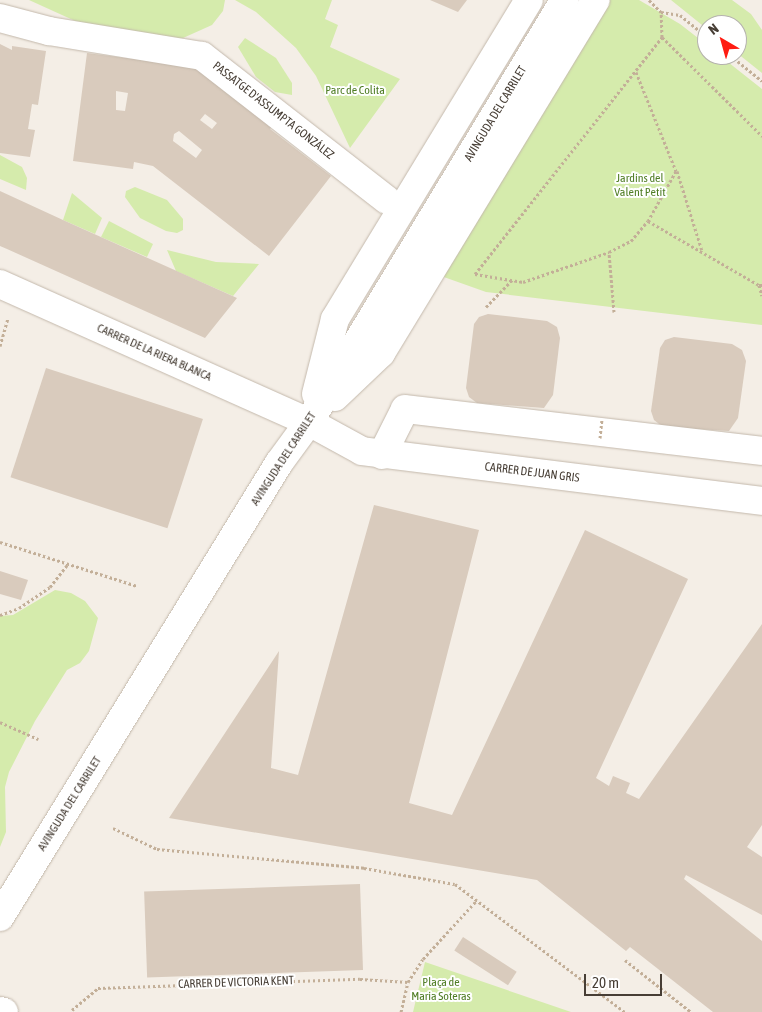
<!DOCTYPE html>
<html>
<head>
<meta charset="utf-8">
<style>
  body { margin:0 }
  #map { position:relative; width:762px; height:1012px; overflow:hidden; background:#f4eee6; font-family:"Asap Condensed",sans-serif }
  div>[style] { position:absolute }
  .green>* { inset:0; background:#d5ebac }
  .building>* { inset:0; background:#d9cbbd; transform-origin:0 0 }
  .path>* { height:3px; margin-top:-1.5px; transform-origin:0; background:repeating-linear-gradient(90deg,#c3af98 0 2.5px,transparent 0 5px) }
  .roads { filter:drop-shadow(0 0 1px #c3b8ab) drop-shadow(0 0 1px #c3b8ab) }
  .minor>* { height:28px; margin:-14px; padding:0 14px; transform-origin:14px; border-radius:14px; background:#fff }
  .path-bridge>* { height:3px; margin-top:-1.5px; transform-origin:0; background:repeating-linear-gradient(90deg,#c3af98 0 2.5px,transparent 0 5px) }
  span { translate:-50% -50%; white-space:nowrap; text-align:center; line-height:1.15; -webkit-text-stroke:4px #fff; paint-order:stroke }
  .park-label { font-size:12px; color:#4f7d24 }
  .street-label { font-size:12px; color:#473e35 }
  .north { position:absolute; left:697px; top:15px; width:50px; height:50px; box-sizing:border-box; background:#fff; border:1px solid #b5b2ae; border-radius:50%; rotate:322deg; font-size:14px; font-weight:700; line-height:20px; text-align:center; color:#473e35 }
  .north::after { content:''; display:block; margin:auto; width:18px; height:22px; background:#ff1c12; clip-path:polygon(50% 0,100% 100%,50% 72%,0 100%) }
  .scale { position:absolute; left:584px; top:974px; width:78px; height:22px; box-sizing:border-box; border:2px solid #473e35; border-top:0; padding-left:6px; font-size:15px; line-height:18px; white-space:nowrap; color:#473e35; -webkit-text-stroke:4px #fff; paint-order:stroke }
</style>
</head>
<body>
<div id="map">
  <div class="green">
    <i style="clip-path:polygon(29px 0,225px 0,223px 11px,212px 25px,183px 38px,166px 40px,84px 25px)"></i>
    <i style="clip-path:polygon(235px 0,332px 0,325px 19px,338px 25px,330px 47px,400px 79px,350px 148px,316px 76px,296px 48px,256px 12px)"></i>
    <i style="clip-path:polygon(610px 0,639px 0,680px 24px,707px 45px,707px 55px,719px 55px,762px 89px,762px 325px,486px 292px,441px 276px)"></i>
    <i style="clip-path:polygon(671px 0,732px 0,751px 14px,762px 30px,762px 73px,737px 53px,737px 25px,707px 25px,707px 29px)"></i>
    <i style="clip-path:polygon(245px 38px,276px 58px,292px 83px,292px 95px,275px 92px,256px 77px,238px 47px)"></i>
    <i style="clip-path:polygon(0 155px,22px 167px,27px 178px,26px 190px,0 179px)"></i>
    <i style="clip-path:polygon(135px 187px,167px 200px,183px 219px,183px 230px,177px 233px,166px 231px,140px 218px,125px 197px,126px 191px)"></i>
    <i style="clip-path:polygon(72px 193px,102px 218px,95px 234px,63px 220px)"></i>
    <i style="clip-path:polygon(109px 221px,153px 244px,147px 257px,101px 237px)"></i>
    <i style="clip-path:polygon(167px 250px,216px 262px,259px 264px,233px 296px,176px 271px)"></i>
    <i style="clip-path:polygon(55px 590px,71px 593px,85px 601px,98px 618px,89px 651px,80px 663px,67px 670px,35px 721px,9px 772px,5px 787px,6px 832px,0 847px,0 616px,13px 615px)"></i>
    <i style="clip-path:polygon(425px 962px,571px 1012px,413px 1012px)"></i>
  </div>
  <div class="building">
    <i style="clip-path:polygon(430px 0,467px 0,458px 12px)"></i>
    <i style="clip-path:polygon(0 44px,12px 50px,12px 46px,46px 51px,38px 105px,32px 104px,28px 129px,35px 130px,30px 157px,0 153px)"></i>
    <i style="clip-path:polygon(evenodd,87px 53px,204px 68px,275px 123px,270px 129px,331px 176px,269px 256px,153px 166px,134px 162px,133px 169px,73px 161px,87px 53px,116px 91px,128px 93px,125px 111px,116px 110px,116px 91px,87px 53px,205px 114px,217px 123px,212px 129px,200px 120px,205px 114px,87px 53px,179px 131px,202px 150px,196px 158px,173px 141px,174px 134px,179px 131px)"></i>
    <i style="clip-path:polygon(0 191px,63px 220px,237px 298px,205px 338px,7px 249px,0 246px)"></i>
    <i style="clip-path:polygon(488px 314px,547px 321px,557px 327px,560px 338px,553px 395px,544px 408px,477px 403px,469px 397px,466px 388px,474px 324px,479px 317px)"></i>
    <i style="clip-path:polygon(674px 337px,732px 344px,742px 350px,746px 361px,738px 418px,729px 431px,663px 427px,654px 420px,651px 411px,660px 348px,665px 340px)"></i>
    <i style="left:46px;top:368px;width:165px;height:115px;rotate:18deg"></i>
    <i style="clip-path:polygon(374px 505px,479px 530px,409px 803px,452px 815px,585px 530px,688px 579px,596px 778px,609px 786px,613px 776px,630px 783px,626px 793px,639px 799px,762px 624px,762px 825px,747px 847px,762px 857px,762px 915px,686px 875px,684px 879px,762px 941px,762px 1012px,713px 1012px,630px 947px,626px 951px,537px 880px,169px 818px,279px 651px,271px 768px,298px 775px)"></i>
    <i style="clip-path:polygon(0 571px,28px 580px,21px 600px,0 594px)"></i>
    <i style="left:360px;top:884px;width:86px;height:216px;rotate:88deg"></i>
    <i style="left:463px;top:937px;width:64px;height:16px;rotate:33deg"></i>
  </div>
  <div class="path">
    <i style="left:649px;top:0;width:17px;rotate:45deg"></i>
    <i style="left:661px;top:12px;width:19px;rotate:9deg"></i>
    <i style="left:680px;top:15px;width:35px;rotate:39deg"></i>
    <i style="left:662px;top:37px;width:141px;rotate:44.7deg"></i>
    <i style="left:730px;top:55px;width:41px;rotate:39.1deg"></i>
    <i style="left:636px;top:72px;width:107px;rotate:68deg"></i>
    <i style="left:676px;top:171px;width:57px;rotate:119.2deg"></i>
    <i style="left:677px;top:171px;width:84px;rotate:72.6deg"></i>
    <i style="left:475px;top:274px;width:302px;rotate:-51.7deg"></i>
    <i style="left:662px;top:37px;width:25px;rotate:-92deg"></i>
    <i style="left:475px;top:274px;width:49px;rotate:9.5deg"></i>
    <i style="left:523px;top:282px;width:91px;rotate:-19.2deg"></i>
    <i style="left:762px;top:285px;width:3px;rotate:180deg"></i>
    <i style="left:759px;top:285px;width:11px;rotate:75deg"></i>
    <i style="left:486px;top:307px;width:39px;rotate:-46deg"></i>
    <i style="left:614px;top:312px;width:60px;rotate:-94.8deg"></i>
    <i style="left:609px;top:252px;width:25px;rotate:-27deg"></i>
    <i style="left:631px;top:241px;width:26px;rotate:-50deg"></i>
    <i style="left:648px;top:221px;width:128px;rotate:30deg"></i>
    <i style="left:0;top:346px;width:29px;rotate:-74deg"></i>
    <i style="left:0;top:542px;width:144px;rotate:17.8deg"></i>
    <i style="left:0;top:615px;width:20px;rotate:-20deg"></i>
    <i style="left:19px;top:608px;width:37px;rotate:-34deg"></i>
    <i style="left:50px;top:587px;width:29px;rotate:-52deg"></i>
    <i style="left:0;top:722px;width:42px;rotate:24.1deg"></i>
    <i style="left:113px;top:828px;width:49px;rotate:25.5deg"></i>
    <i style="left:157px;top:849px;width:208px;rotate:5.2deg"></i>
    <i style="left:364px;top:868px;width:92px;rotate:10deg"></i>
    <i style="left:455px;top:884px;width:213px;rotate:37deg"></i>
    <i style="left:625px;top:960px;width:84px;rotate:38.2deg"></i>
    <i style="left:72px;top:1010px;width:34px;rotate:-40deg"></i>
    <i style="left:98px;top:988px;width:262px;rotate:-2deg"></i>
    <i style="left:360px;top:979px;width:48px;rotate:3.6deg"></i>
    <i style="left:401px;top:1012px;width:31px;rotate:-77deg"></i>
    <i style="left:408px;top:982px;width:27px;rotate:-57deg"></i>
    <i style="left:423px;top:959px;width:80px;rotate:-47.5deg"></i>
  </div>
  <div class="roads">
    <div class="minor">
      <i style="left:0;top:18px;width:51px;rotate:14.9deg"></i>
      <i style="left:49px;top:31px;width:155px;rotate:9.3deg"></i>
      <i style="left:202px;top:56px;width:234px;rotate:37.9deg"></i>
      <i style="left:0;top:284px;width:338px;rotate:24.1deg"></i>
      <i style="left:309px;top:422px;width:60px;rotate:28.7deg"></i>
      <i style="left:362px;top:451px;width:403px;rotate:7.1deg"></i>
      <i style="left:316px;top:394px;width:77px;rotate:-75.8deg"></i>
      <i style="left:335px;top:319px;width:373px;rotate:-58.7deg"></i>
      <i style="left:335px;top:397px;width:64px;rotate:-43.7deg"></i>
      <i style="left:381px;top:353px;width:413px;rotate:-58.7deg"></i>
      <i style="left:382px;top:455px;width:51px;rotate:-63.4deg"></i>
      <i style="left:405px;top:409px;width:359px;rotate:6.7deg"></i>
      <i style="left:0;top:917px;width:533px;rotate:-58.43deg"></i>
      <i style="left:279px;top:463px;width:51px;rotate:-53.8deg"></i>
      <i style="left:309px;top:422px;width:494px;rotate:-58.8deg"></i>
      <i style="left:0;top:1011px;width:4px;rotate:14deg"></i>
    </div>
  </div>
  <div class="path-bridge">
    <i style="left:600px;top:438px;width:19px;rotate:-84deg"></i>
  </div>
  <div class="park-label">
    <span style="left:355px;top:91px">Parc de Colita</span>
    <span style="left:640px;top:186px">Jardins del<br>Valent Petit</span>
    <span style="left:441px;top:990px">Plaça de<br>Maria Soteras</span>
  </div>
  <div class="street-label">
    <span style="left:273px;top:111px;rotate:38deg">PASSATGE D'ASSUMPTA GONZÁLEZ</span>
    <span style="left:496px;top:114px;rotate:-59deg">AVINGUDA DEL CARRILET</span>
    <span style="left:154px;top:353px;rotate:24deg">CARRER DE LA RIERA BLANCA</span>
    <span style="left:284px;top:459px;rotate:-57deg">AVINGUDA DEL CARRILET</span>
    <span style="left:532px;top:473px;rotate:7deg">CARRER DE JUAN GRIS</span>
    <span style="left:70px;top:804px;rotate:-58deg">AVINGUDA DEL CARRILET</span>
    <span style="left:236px;top:983px;rotate:-2deg">CARRER DE VICTORIA KENT</span>
  </div>
  <div class="north">N</div>
  <div class="scale">20 m</div>
</div>
</body>
</html>
